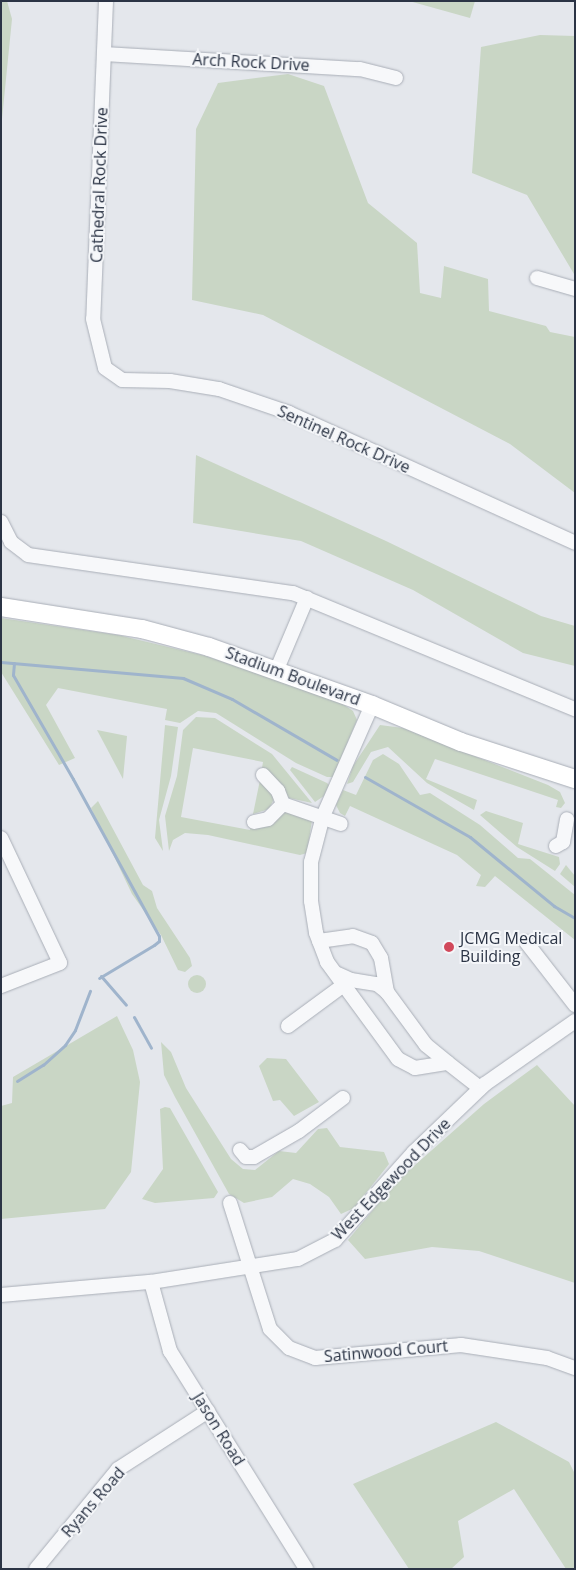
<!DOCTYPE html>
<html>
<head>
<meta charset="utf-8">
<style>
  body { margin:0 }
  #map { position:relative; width:576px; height:1570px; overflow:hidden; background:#e4e7ec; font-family:"Open Sans",sans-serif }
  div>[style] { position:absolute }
  .green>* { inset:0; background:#c9d6c5 }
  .round { border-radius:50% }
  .stream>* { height:3px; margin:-1.5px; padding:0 1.5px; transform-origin:1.5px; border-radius:1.5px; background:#9fb4cc }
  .roads { filter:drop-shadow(0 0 1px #a9aeb7) drop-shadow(0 0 1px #a9aeb7) }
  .minor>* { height:14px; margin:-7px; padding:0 7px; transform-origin:7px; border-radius:7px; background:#f7f8fa }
  .major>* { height:18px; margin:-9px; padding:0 9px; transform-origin:9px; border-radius:9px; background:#fff }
  .dots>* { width:14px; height:14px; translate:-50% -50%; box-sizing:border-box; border:2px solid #f4f6f9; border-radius:50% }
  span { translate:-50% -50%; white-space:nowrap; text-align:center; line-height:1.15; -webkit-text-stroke:4px #f4f6f9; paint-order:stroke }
  .street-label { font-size:16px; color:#2b3445 }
  .poi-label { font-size:16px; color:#2b3445 }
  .left { translate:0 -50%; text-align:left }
  .frame { position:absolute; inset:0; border:2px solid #2b3445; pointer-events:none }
</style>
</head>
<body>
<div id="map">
  <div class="green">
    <i style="clip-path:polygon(1px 1px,7px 1px,12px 19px,1px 129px)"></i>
    <i style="clip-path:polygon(409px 1px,475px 1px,470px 18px)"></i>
    <i style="clip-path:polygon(540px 35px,575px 36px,574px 274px,527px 195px,472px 173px,481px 47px)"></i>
    <i style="clip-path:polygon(288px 74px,324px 86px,368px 203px,417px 243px,420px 293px,441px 298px,444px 266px,488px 279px,489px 311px,546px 326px,550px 332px,575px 337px,575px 493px,510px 444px,263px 315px,192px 300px,196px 129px,218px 83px)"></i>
    <i style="clip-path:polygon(196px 455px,386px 541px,541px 616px,575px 626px,575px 666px,523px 653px,413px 590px,301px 541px,193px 523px)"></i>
    <i style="clip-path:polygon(1px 618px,118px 635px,206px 656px,340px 702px,353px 711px,357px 720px,333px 777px,327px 777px,296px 763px,216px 713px,198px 711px,180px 723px,165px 720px,167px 709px,58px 688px,46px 705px,75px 758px,59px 765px,1px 672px)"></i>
    <i style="clip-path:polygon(196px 717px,215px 718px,272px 754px,312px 803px,289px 798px,279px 782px,262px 768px,263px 762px,193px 748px,181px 817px,250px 830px,251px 826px,288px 811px,312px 820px,307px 853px,300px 855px,208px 835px,185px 833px,173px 840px,169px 851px,165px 816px,177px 776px,183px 730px)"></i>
    <i style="clip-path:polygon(165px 725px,178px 727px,171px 776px,159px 820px,163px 851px,155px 838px)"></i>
    <i style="clip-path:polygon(380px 725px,403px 728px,548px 785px,560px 792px,565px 803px,561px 808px,556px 807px,558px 800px,435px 759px,426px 779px,477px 800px,474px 810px,427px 783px,388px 747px,371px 752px,353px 782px,347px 784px,353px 766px)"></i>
    <i style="clip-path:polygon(97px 730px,127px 736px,123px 779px)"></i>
    <i style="clip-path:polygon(383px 754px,399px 764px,420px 795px,430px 793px,480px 825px,518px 858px,530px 859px,575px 895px,575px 940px,495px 876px,485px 887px,476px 886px,481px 875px,457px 855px,350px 806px,345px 816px,340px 813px,336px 805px,343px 790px,356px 795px,373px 760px)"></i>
    <i style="clip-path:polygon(292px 767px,327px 783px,329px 785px,324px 796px,315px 802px,290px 770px)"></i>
    <i style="clip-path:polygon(260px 780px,267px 783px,274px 799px,269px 809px,253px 814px)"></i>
    <i style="clip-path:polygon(98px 801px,143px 885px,152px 891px,157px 908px,190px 958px,192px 966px,185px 972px,178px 970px,161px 935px,132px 894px,91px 808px)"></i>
    <i style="clip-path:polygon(486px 811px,523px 823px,518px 844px,559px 857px,560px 864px,555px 871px,517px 847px,480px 815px)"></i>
    <i style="clip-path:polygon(566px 865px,575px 876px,575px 887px,560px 874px)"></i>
    <i class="round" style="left:188px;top:975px;width:18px;height:18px"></i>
    <i style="clip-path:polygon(117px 1016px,133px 1050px,140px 1082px,131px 1172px,105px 1209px,1px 1219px,1px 1106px,12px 1103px,13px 1077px)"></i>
    <i style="clip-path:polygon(161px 1042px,171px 1052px,186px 1088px,231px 1159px,243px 1169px,255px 1170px,279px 1151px,296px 1153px,318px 1129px,327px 1128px,340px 1147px,384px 1152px,389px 1164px,354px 1208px,341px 1214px,329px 1197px,310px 1184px,293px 1179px,272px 1197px,244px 1203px,229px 1194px,175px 1097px,164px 1075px)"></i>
    <i style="clip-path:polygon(267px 1058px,286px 1059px,319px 1102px,294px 1116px,280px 1100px,273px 1101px,259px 1066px)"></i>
    <i style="clip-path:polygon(537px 1065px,575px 1106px,575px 1283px,479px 1251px,432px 1247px,365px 1259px,348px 1240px,397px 1181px,484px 1104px)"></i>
    <i style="clip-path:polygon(165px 1107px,170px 1108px,218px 1192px,214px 1198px,155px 1203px,142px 1199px,163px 1169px,160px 1109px)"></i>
    <i style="clip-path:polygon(496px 1422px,569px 1462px,575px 1474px,575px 1569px,566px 1569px,514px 1489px,458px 1521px,464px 1557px,451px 1569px,409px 1569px,353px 1484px)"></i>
  </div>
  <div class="stream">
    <i style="left:1px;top:662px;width:183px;rotate:5deg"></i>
    <i style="left:183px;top:678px;width:53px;rotate:23.2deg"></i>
    <i style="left:232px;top:699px;width:121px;rotate:30.2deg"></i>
    <i style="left:14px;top:663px;width:12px;rotate:95deg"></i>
    <i style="left:13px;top:675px;width:120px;rotate:60deg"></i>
    <i style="left:73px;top:779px;width:179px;rotate:61.3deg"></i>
    <i style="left:159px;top:936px;width:5px;rotate:90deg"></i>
    <i style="left:159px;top:941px;width:6px;rotate:141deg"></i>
    <i style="left:154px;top:945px;width:64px;rotate:149deg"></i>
    <i style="left:365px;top:777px;width:121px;rotate:29.7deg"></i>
    <i style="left:470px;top:837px;width:109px;rotate:39.4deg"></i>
    <i style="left:554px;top:906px;width:24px;rotate:30deg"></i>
    <i style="left:101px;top:976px;width:38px;rotate:49deg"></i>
    <i style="left:134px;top:1017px;width:35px;rotate:61deg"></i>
    <i style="left:17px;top:1081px;width:31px;rotate:-32deg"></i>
    <i style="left:43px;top:1065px;width:30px;rotate:-42deg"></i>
    <i style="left:65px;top:1045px;width:18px;rotate:-56deg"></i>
    <i style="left:75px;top:1030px;width:42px;rotate:-69deg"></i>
  </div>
  <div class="roads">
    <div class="minor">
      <i style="left:106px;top:1px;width:318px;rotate:92.3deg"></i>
      <i style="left:93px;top:319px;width:50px;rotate:76.2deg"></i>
      <i style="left:105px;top:368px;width:21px;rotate:35deg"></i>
      <i style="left:122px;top:380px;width:48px;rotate:1.2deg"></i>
      <i style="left:170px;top:381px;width:50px;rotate:9.3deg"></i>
      <i style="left:219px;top:389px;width:74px;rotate:18.9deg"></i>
      <i style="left:289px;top:413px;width:314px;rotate:24.4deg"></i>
      <i style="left:104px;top:54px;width:256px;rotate:3.4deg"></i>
      <i style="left:360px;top:69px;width:37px;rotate:14deg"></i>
      <i style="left:537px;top:278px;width:40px;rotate:16deg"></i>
      <i style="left:1px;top:522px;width:22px;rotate:63deg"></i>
      <i style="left:11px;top:542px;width:21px;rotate:37deg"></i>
      <i style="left:28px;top:555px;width:268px;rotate:8.2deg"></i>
      <i style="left:293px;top:593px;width:305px;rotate:22.4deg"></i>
      <i style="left:277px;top:669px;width:77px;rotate:-67.1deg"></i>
      <i style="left:372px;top:705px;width:121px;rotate:113.8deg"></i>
      <i style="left:323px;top:816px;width:48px;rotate:104.6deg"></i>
      <i style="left:311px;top:862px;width:39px;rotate:90deg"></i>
      <i style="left:311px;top:901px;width:32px;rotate:81deg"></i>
      <i style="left:316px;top:933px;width:31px;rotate:69deg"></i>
      <i style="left:327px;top:962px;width:120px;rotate:53.8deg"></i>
      <i style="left:398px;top:1059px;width:19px;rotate:28deg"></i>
      <i style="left:415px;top:1068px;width:33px;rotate:-9deg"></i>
      <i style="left:448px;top:1063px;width:41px;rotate:38deg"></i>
      <i style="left:283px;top:804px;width:61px;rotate:19deg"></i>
      <i style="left:254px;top:822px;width:14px;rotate:-12deg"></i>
      <i style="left:268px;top:819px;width:21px;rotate:-45deg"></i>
      <i style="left:283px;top:804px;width:14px;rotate:-111deg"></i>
      <i style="left:278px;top:791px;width:22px;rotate:-133deg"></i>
      <i style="left:1px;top:838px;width:138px;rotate:64.7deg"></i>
      <i style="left:60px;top:963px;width:63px;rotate:158.7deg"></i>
      <i style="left:556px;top:846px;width:8px;rotate:-30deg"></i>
      <i style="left:563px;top:842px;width:23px;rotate:-80deg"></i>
      <i style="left:319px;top:941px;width:34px;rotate:-8deg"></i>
      <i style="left:353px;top:936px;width:20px;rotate:20deg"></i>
      <i style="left:372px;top:943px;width:17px;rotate:59deg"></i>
      <i style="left:381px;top:958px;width:35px;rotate:80deg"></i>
      <i style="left:526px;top:942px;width:80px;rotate:52.1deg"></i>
      <i style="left:338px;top:974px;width:14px;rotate:25deg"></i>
      <i style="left:351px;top:980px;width:26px;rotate:9deg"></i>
      <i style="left:377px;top:984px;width:13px;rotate:39deg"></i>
      <i style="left:387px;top:992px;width:66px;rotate:53.7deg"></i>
      <i style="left:426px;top:1045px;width:28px;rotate:39deg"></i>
      <i style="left:288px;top:1026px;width:71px;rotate:-36.4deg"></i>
      <i style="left:240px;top:1150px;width:9px;rotate:49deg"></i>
      <i style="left:246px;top:1157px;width:8px"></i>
      <i style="left:254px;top:1157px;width:52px;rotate:-30deg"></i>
      <i style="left:299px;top:1131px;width:55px;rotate:-36.9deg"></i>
      <i style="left:230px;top:1203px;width:132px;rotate:72.4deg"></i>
      <i style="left:270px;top:1329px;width:27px;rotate:45deg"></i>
      <i style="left:289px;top:1348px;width:28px;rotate:21deg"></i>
      <i style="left:315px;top:1358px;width:147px;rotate:-5.1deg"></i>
      <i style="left:461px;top:1345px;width:87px;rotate:8.6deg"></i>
      <i style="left:547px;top:1358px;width:30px;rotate:20deg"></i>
      <i style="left:151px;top:1282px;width:72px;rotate:74.6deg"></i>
      <i style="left:170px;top:1351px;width:257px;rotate:58deg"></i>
      <i style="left:1px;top:1295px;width:151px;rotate:-5deg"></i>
      <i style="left:151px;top:1282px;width:149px;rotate:-8.9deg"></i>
      <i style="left:298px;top:1259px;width:42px;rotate:-27.2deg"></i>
      <i style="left:335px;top:1240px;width:118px;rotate:-48.1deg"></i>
      <i style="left:414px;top:1152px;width:98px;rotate:-43.8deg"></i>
      <i style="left:485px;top:1084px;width:110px;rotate:-35deg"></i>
      <i style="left:36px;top:1569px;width:129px;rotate:-50.6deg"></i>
      <i style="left:118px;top:1469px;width:107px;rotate:-32.8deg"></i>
    </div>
    <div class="major">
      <i style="left:1px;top:607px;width:143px;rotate:8.9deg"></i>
      <i style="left:142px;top:629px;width:69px;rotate:15deg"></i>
      <i style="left:209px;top:647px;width:173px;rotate:19.6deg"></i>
      <i style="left:372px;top:705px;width:96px;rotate:22.6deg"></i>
      <i style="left:461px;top:742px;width:120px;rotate:18deg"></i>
    </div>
  </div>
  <div class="dots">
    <i style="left:449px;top:947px;background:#d1495b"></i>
  </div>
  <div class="street-label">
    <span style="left:251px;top:62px;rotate:3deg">Arch Rock Drive</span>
    <span style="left:99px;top:185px;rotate:-88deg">Cathedral Rock Drive</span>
    <span style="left:344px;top:439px;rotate:24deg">Sentinel Rock Drive</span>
    <span style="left:293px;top:676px;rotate:20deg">Stadium Boulevard</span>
    <span style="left:391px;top:1179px;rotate:-46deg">West Edgewood Drive</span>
    <span style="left:386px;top:1351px;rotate:-5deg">Satinwood Court</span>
    <span style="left:219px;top:1429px;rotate:58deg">Jason Road</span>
    <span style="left:93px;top:1502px;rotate:-49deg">Ryans Road</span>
  </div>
  <div class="poi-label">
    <span class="left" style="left:460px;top:947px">JCMG Medical<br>Building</span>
  </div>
  <div class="frame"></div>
</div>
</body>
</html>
